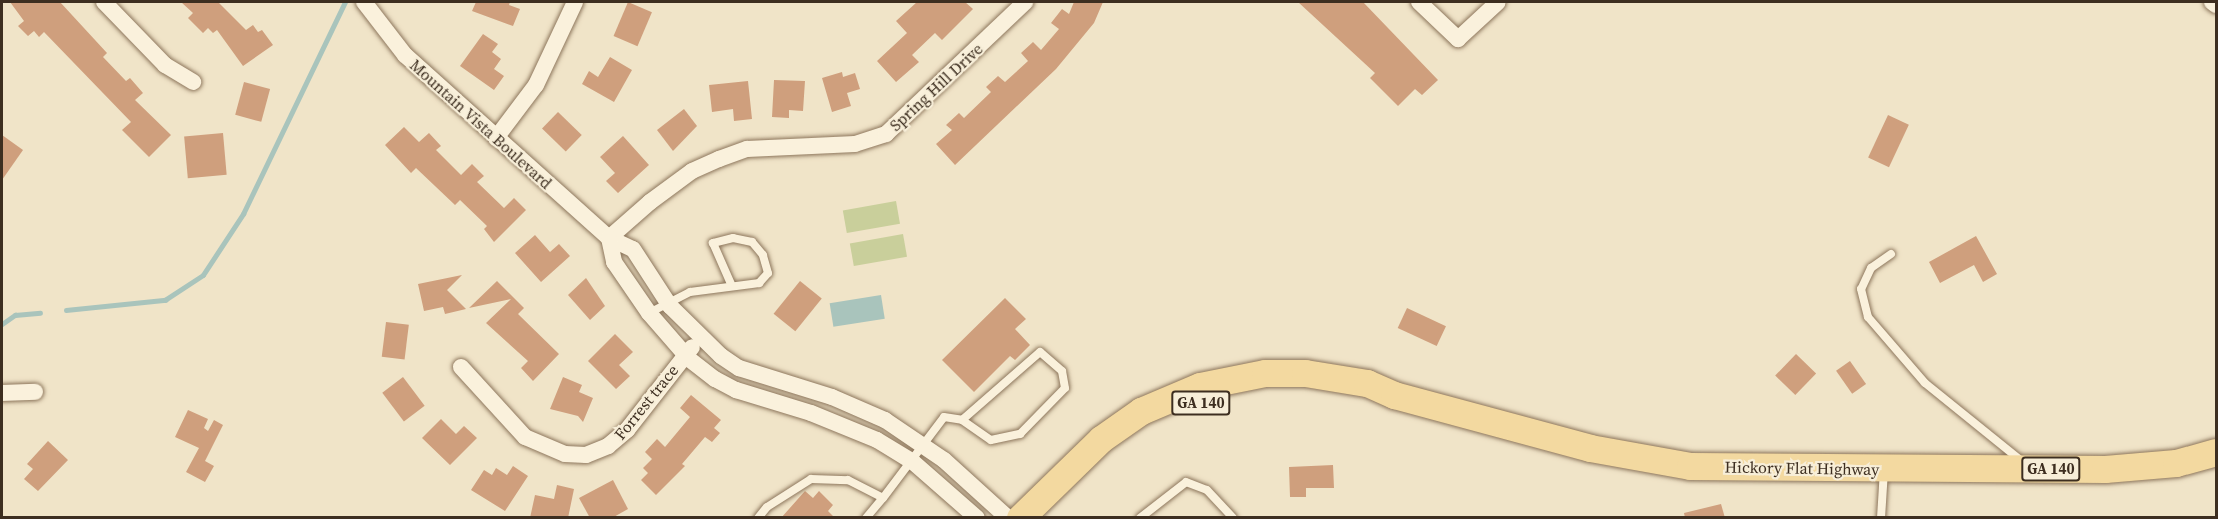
<!DOCTYPE html>
<html>
<head>
<meta charset="utf-8">
<style>
  body { margin:0 }
  #map { position:relative; width:2218px; height:519px; overflow:hidden; background:#f0e4c8; font-family:"Source Serif 4",serif }
  div>[style] { position:absolute }
  .green>* { inset:0; background:#c9cf9b; transform-origin:0 0 }
  .water>* { inset:0; background:#a9c4bc; transform-origin:0 0 }
  .stream>* { height:4.5px; margin:-2.25px; padding:0 2.25px; transform-origin:2.25px; border-radius:2.25px; background:#a9c4bc }
  .building>* { inset:0; background:#cf9f7d; transform-origin:0 0 }
  .roads { filter:drop-shadow(0 0 2px #8d765c) drop-shadow(0 0 2px #8d765c) }
  .lane>* { height:8px; margin:-4px; padding:0 4px; transform-origin:4px; border-radius:4px; background:#faf1dc }
  .street>* { height:16px; margin:-8px; padding:0 8px; transform-origin:8px; border-radius:8px; background:#faf1dc }
  .primary>* { height:27px; margin:-13.5px; padding:0 13.5px; transform-origin:13.5px; border-radius:13.5px; background:#f3d9a0 }
  span { translate:-50% -50%; white-space:nowrap; text-align:center; line-height:1.15; -webkit-text-stroke:4.5px #f7eed8; paint-order:stroke }
  .shield-label span { padding:2px 4px; background:#f7eed8; border:2px solid; border-radius:4px; -webkit-text-stroke-width:0 }
  .shield-label { font-size:15px; color:#3d2e20; font-weight:700 }
  .street-label { font-size:16px; color:#3d2e20 }
  .frame { position:absolute; inset:0; border:3px solid #3d2e20; pointer-events:none }
</style>
</head>
<body>
<div id="map">
  <div class="green">
    <i style="left:896px;top:201px;width:23px;height:54px;rotate:80deg"></i>
    <i style="left:903px;top:234px;width:23px;height:54px;rotate:80deg"></i>
  </div>
  <div class="water">
    <i style="left:881px;top:295px;width:24px;height:52px;rotate:81deg"></i>
  </div>
  <div class="stream">
    <i style="left:66px;top:310px;width:100px;rotate:-5.8deg"></i>
    <i style="left:165px;top:300px;width:45px;rotate:-33.3deg"></i>
    <i style="left:203px;top:275px;width:73px;rotate:-56.7deg"></i>
    <i style="left:243px;top:214px;width:235px;rotate:-64.3deg"></i>
    <i style="left:2px;top:324px;width:16px;rotate:-35deg"></i>
    <i style="left:15px;top:315px;width:25px;rotate:-5deg"></i>
  </div>
  <div class="building">
    <i style="clip-path:polygon(10px 2px,60px 2px,107px 53px,103px 57px,126px 81px,130px 78px,143px 93px,135px 100px,171px 135px,149px 157px,122px 130px,131px 122px,44px 32px,39px 37px,34px 31px,28px 36px,18px 26px,24px 21px)"></i>
    <i style="clip-path:polygon(181px 2px,218px 2px,246px 30px,253px 25px,258px 32px,262px 30px,273px 45px,243px 66px,217px 30px,213px 33px,208px 28px,203px 33px,188px 18px,193px 13px)"></i>
    <i style="clip-path:polygon(476px 2px,510px 2px,509px 5px,520px 9px,513px 26px,472px 11px)"></i>
    <i style="left:628px;top:2px;width:26px;height:37px;rotate:23deg"></i>
    <i style="clip-path:polygon(917px 2px,965px 2px,973px 9px,942px 40px,935px 33px,912px 55px,919px 62px,896px 82px,877px 61px,907px 33px,896px 21px)"></i>
    <i style="clip-path:polygon(1074px 2px,1103px 2px,1094px 23px,1056px 69px,955px 165px,936px 144px,952px 130px,946px 125px,959px 113px,964px 118px,991px 92px,986px 87px,998px 76px,1005px 82px,1028px 61px,1021px 53px,1033px 42px,1041px 50px,1059px 29px,1051px 23px,1062px 9px,1069px 14px)"></i>
    <i style="clip-path:polygon(1298px 2px,1363px 2px,1438px 80px,1422px 95px,1415px 89px,1398px 106px,1370px 78px,1375px 73px)"></i>
    <i style="clip-path:polygon(483px 34px,498px 44px,492px 52px,501px 59px,494px 69px,504px 76px,494px 90px,460px 66px)"></i>
    <i style="clip-path:polygon(610px 57px,632px 70px,614px 102px,582px 84px,589px 71px,598px 77px)"></i>
    <i style="clip-path:polygon(842px 72px,843px 77px,855px 73px,860px 89px,847px 93px,851px 106px,832px 112px,822px 78px)"></i>
    <i style="clip-path:polygon(774px 80px,805px 81px,803px 111px,789px 110px,789px 118px,772px 117px)"></i>
    <i style="clip-path:polygon(748px 81px,752px 119px,734px 121px,733px 109px,712px 112px,709px 85px)"></i>
    <i style="left:244px;top:82px;width:27px;height:34px;rotate:15deg"></i>
    <i style="clip-path:polygon(684px 109px,697px 126px,673px 151px,657px 130px)"></i>
    <i style="left:558px;top:112px;width:33px;height:23px;rotate:44deg"></i>
    <i style="left:1888px;top:115px;width:23px;height:47px;rotate:25deg"></i>
    <i style="clip-path:polygon(404px 127px,419px 142px,429px 133px,441px 146px,436px 150px,461px 175px,472px 164px,484px 176px,477px 182px,504px 208px,514px 198px,526px 210px,494px 242px,484px 229px,487px 226px,460px 200px,455px 205px,416px 168px,411px 173px,385px 145px)"></i>
    <i style="left:223px;top:133px;width:42px;height:39px;rotate:85deg"></i>
    <i style="clip-path:polygon(2px 135px,23px 150px,2px 180px)"></i>
    <i style="clip-path:polygon(623px 136px,649px 165px,618px 193px,606px 181px,615px 173px,600px 157px)"></i>
    <i style="clip-path:polygon(535px 235px,550px 252px,559px 244px,570px 256px,541px 282px,515px 253px)"></i>
    <i style="clip-path:polygon(1976px 236px,1997px 274px,1983px 282px,1974px 265px,1940px 283px,1929px 262px)"></i>
    <i style="clip-path:polygon(462px 275px,447px 290px,466px 309px,445px 314px,443px 307px,424px 311px,418px 284px)"></i>
    <i style="clip-path:polygon(586px 278px,605px 306px,590px 320px,568px 295px)"></i>
    <i style="clip-path:polygon(497px 281px,524px 308px,518px 314px,559px 354px,533px 381px,521px 368px,528px 361px,486px 323px,511px 299px,469px 308px)"></i>
    <i style="left:800px;top:281px;width:28px;height:42px;rotate:39deg"></i>
    <i style="clip-path:polygon(1005px 298px,1026px 319px,1015px 329px,1030px 345px,1015px 360px,1010px 356px,974px 392px,942px 360px)"></i>
    <i style="left:1407px;top:308px;width:43px;height:22px;rotate:25deg"></i>
    <i style="left:386px;top:322px;width:23px;height:35px;rotate:7deg"></i>
    <i style="clip-path:polygon(615px 334px,633px 352px,619px 365px,630px 376px,616px 389px,588px 361px)"></i>
    <i style="left:1796px;top:354px;width:28px;height:30px;rotate:44deg"></i>
    <i style="left:1850px;top:361px;width:28px;height:17px;rotate:55deg"></i>
    <i style="left:403px;top:377px;width:36px;height:26px;rotate:53deg"></i>
    <i style="clip-path:polygon(563px 377px,582px 385px,579px 392px,593px 398px,583px 422px,578px 416px,550px 409px)"></i>
    <i style="clip-path:polygon(691px 395px,721px 420px,714px 428px,720px 433px,712px 442px,705px 437px,682px 464px,685px 466px,656px 495px,641px 480px,648px 473px,643px 468px,652px 459px,645px 452px,657px 439px,665px 447px,690px 417px,680px 408px)"></i>
    <i style="clip-path:polygon(188px 410px,208px 419px,204px 428px,208px 431px,214px 420px,223px 425px,205px 461px,214px 466px,205px 482px,186px 472px,199px 448px,175px 437px)"></i>
    <i style="clip-path:polygon(441px 419px,456px 434px,464px 426px,477px 438px,450px 465px,422px 438px)"></i>
    <i style="clip-path:polygon(48px 441px,68px 460px,38px 491px,24px 479px,33px 469px,27px 464px)"></i>
    <i style="clip-path:polygon(1333px 465px,1334px 488px,1306px 488px,1306px 497px,1290px 497px,1289px 467px)"></i>
    <i style="clip-path:polygon(513px 466px,528px 476px,505px 511px,471px 490px,484px 470px,492px 475px,496px 468px,507px 475px)"></i>
    <i style="clip-path:polygon(613px 480px,628px 509px,612px 518px,590px 518px,579px 498px)"></i>
    <i style="clip-path:polygon(557px 485px,574px 489px,568px 518px,530px 518px,535px 495px,554px 499px)"></i>
    <i style="clip-path:polygon(805px 491px,813px 498px,819px 491px,833px 505px,828px 511px,835px 518px,781px 518px)"></i>
    <i style="clip-path:polygon(1721px 504px,1725px 518px,1685px 518px,1684px 513px)"></i>
  </div>
  <div class="roads">
    <div class="lane">
      <i style="left:1891px;top:254px;width:24px;rotate:145deg"></i>
      <i style="left:1871px;top:268px;width:23px;rotate:115deg"></i>
      <i style="left:1861px;top:289px;width:29px;rotate:76deg"></i>
      <i style="left:1868px;top:317px;width:87px;rotate:49.2deg"></i>
      <i style="left:1925px;top:383px;width:127px;rotate:38.9deg"></i>
      <i style="left:649px;top:313px;width:46px;rotate:-27.1deg"></i>
      <i style="left:690px;top:292px;width:70px;rotate:-7.4deg"></i>
      <i style="left:759px;top:283px;width:13px;rotate:-48deg"></i>
      <i style="left:768px;top:273px;width:19px;rotate:-106deg"></i>
      <i style="left:763px;top:255px;width:17px;rotate:-130deg"></i>
      <i style="left:752px;top:242px;width:19px;rotate:-168deg"></i>
      <i style="left:733px;top:238px;width:21px;rotate:166deg"></i>
      <i style="left:713px;top:243px;width:45px;rotate:66.3deg"></i>
      <i style="left:758px;top:518px;width:14px;rotate:-51deg"></i>
      <i style="left:767px;top:507px;width:52px;rotate:-32.5deg"></i>
      <i style="left:811px;top:479px;width:37px;rotate:2deg"></i>
      <i style="left:848px;top:480px;width:39px;rotate:27deg"></i>
      <i style="left:883px;top:498px;width:101px;rotate:-53deg"></i>
      <i style="left:944px;top:417px;width:18px;rotate:9deg"></i>
      <i style="left:962px;top:420px;width:35px;rotate:35deg"></i>
      <i style="left:991px;top:440px;width:30px;rotate:-12deg"></i>
      <i style="left:1020px;top:434px;width:64px;rotate:-45.6deg"></i>
      <i style="left:1065px;top:388px;width:17px;rotate:-100deg"></i>
      <i style="left:1062px;top:371px;width:29px;rotate:-139deg"></i>
      <i style="left:1040px;top:352px;width:103px;rotate:138.9deg"></i>
      <i style="left:866px;top:518px;width:26px;rotate:-50deg"></i>
      <i style="left:1140px;top:518px;width:58px;rotate:-38deg"></i>
      <i style="left:1186px;top:482px;width:22px;rotate:21deg"></i>
      <i style="left:1207px;top:490px;width:38px;rotate:47deg"></i>
      <i style="left:1881px;top:518px;width:48px;rotate:-86.4deg"></i>
    </div>
    <div class="street">
      <i style="left:104px;top:2px;width:88px;rotate:45.9deg"></i>
      <i style="left:165px;top:65px;width:33px;rotate:31deg"></i>
      <i style="left:364px;top:2px;width:67px;rotate:52.3deg"></i>
      <i style="left:405px;top:55px;width:274px;rotate:41.9deg"></i>
      <i style="left:609px;top:238px;width:26px;rotate:25deg"></i>
      <i style="left:633px;top:249px;width:68px;rotate:57deg"></i>
      <i style="left:670px;top:306px;width:71px;rotate:44.4deg"></i>
      <i style="left:721px;top:356px;width:22px;rotate:34deg"></i>
      <i style="left:739px;top:368px;width:97px;rotate:17.3deg"></i>
      <i style="left:832px;top:397px;width:58px;rotate:23.5deg"></i>
      <i style="left:885px;top:420px;width:71px;rotate:34.1deg"></i>
      <i style="left:944px;top:460px;width:86px;rotate:42.2deg"></i>
      <i style="left:1419px;top:2px;width:54px;rotate:43.5deg"></i>
      <i style="left:1458px;top:39px;width:54px;rotate:-42.8deg"></i>
      <i style="left:2212px;top:2px;width:5px;rotate:37deg"></i>
      <i style="left:496px;top:138px;width:66px;rotate:-53deg"></i>
      <i style="left:536px;top:85px;width:92px;rotate:-64.8deg"></i>
      <i style="left:609px;top:238px;width:55px;rotate:-41.3deg"></i>
      <i style="left:650px;top:202px;width:52px;rotate:-36.4deg"></i>
      <i style="left:692px;top:171px;width:30px;rotate:-24deg"></i>
      <i style="left:719px;top:159px;width:30px;rotate:-20deg"></i>
      <i style="left:747px;top:149px;width:108px;rotate:-2.7deg"></i>
      <i style="left:855px;top:144px;width:33px;rotate:-18deg"></i>
      <i style="left:886px;top:134px;width:192px;rotate:-43.5deg"></i>
      <i style="left:609px;top:238px;width:25px;rotate:78deg"></i>
      <i style="left:614px;top:262px;width:62px;rotate:55.5deg"></i>
      <i style="left:649px;top:313px;width:61px;rotate:49deg"></i>
      <i style="left:689px;top:359px;width:33px;rotate:38deg"></i>
      <i style="left:715px;top:379px;width:24px;rotate:28deg"></i>
      <i style="left:736px;top:390px;width:78px;rotate:17deg"></i>
      <i style="left:811px;top:413px;width:71px;rotate:22.2deg"></i>
      <i style="left:877px;top:440px;width:42px;rotate:31.4deg"></i>
      <i style="left:913px;top:462px;width:85px;rotate:41.2deg"></i>
      <i style="left:461px;top:367px;width:95px;rotate:47.6deg"></i>
      <i style="left:525px;top:437px;width:43px;rotate:23deg"></i>
      <i style="left:565px;top:454px;width:21px;rotate:3deg"></i>
      <i style="left:586px;top:455px;width:24px;rotate:-22deg"></i>
      <i style="left:608px;top:446px;width:25px;rotate:-40deg"></i>
      <i style="left:627px;top:430px;width:105px;rotate:-51.9deg"></i>
      <i style="left:2px;top:393px;width:33px;rotate:-2deg"></i>
    </div>
    <div class="primary">
      <i style="left:1020px;top:518px;width:113px;rotate:-44.3deg"></i>
      <i style="left:1101px;top:439px;width:49px;rotate:-35deg"></i>
      <i style="left:1141px;top:411px;width:64px;rotate:-23deg"></i>
      <i style="left:1200px;top:386px;width:66px;rotate:-11.3deg"></i>
      <i style="left:1265px;top:373px;width:40px"></i>
      <i style="left:1305px;top:373px;width:63px;rotate:9.2deg"></i>
      <i style="left:1367px;top:383px;width:30px;rotate:24deg"></i>
      <i style="left:1394px;top:395px;width:203px;rotate:15.1deg"></i>
      <i style="left:1590px;top:448px;width:102px;rotate:10.2deg"></i>
      <i style="left:1690px;top:466px;width:415px;rotate:0.4deg"></i>
      <i style="left:2105px;top:469px;width:71px;rotate:-4.8deg"></i>
      <i style="left:2176px;top:463px;width:41px;rotate:-15.4deg"></i>
    </div>
  </div>
  <div class="shield-label">
    <span style="left:1201px;top:403px">GA 140</span>
    <span style="left:2051px;top:469px">GA 140</span>
  </div>
  <div class="street-label">
    <span style="left:936px;top:87px;rotate:-43deg">Spring Hill Drive</span>
    <span style="left:481px;top:124px;rotate:42deg">Mountain Vista Boulevard</span>
    <span style="left:646px;top:402px;rotate:-51deg">Forrest trace</span>
    <span style="left:1802px;top:468px;rotate:1deg">Hickory Flat Highway</span>
  </div>
  <div class="frame"></div>
</div>
</body>
</html>
